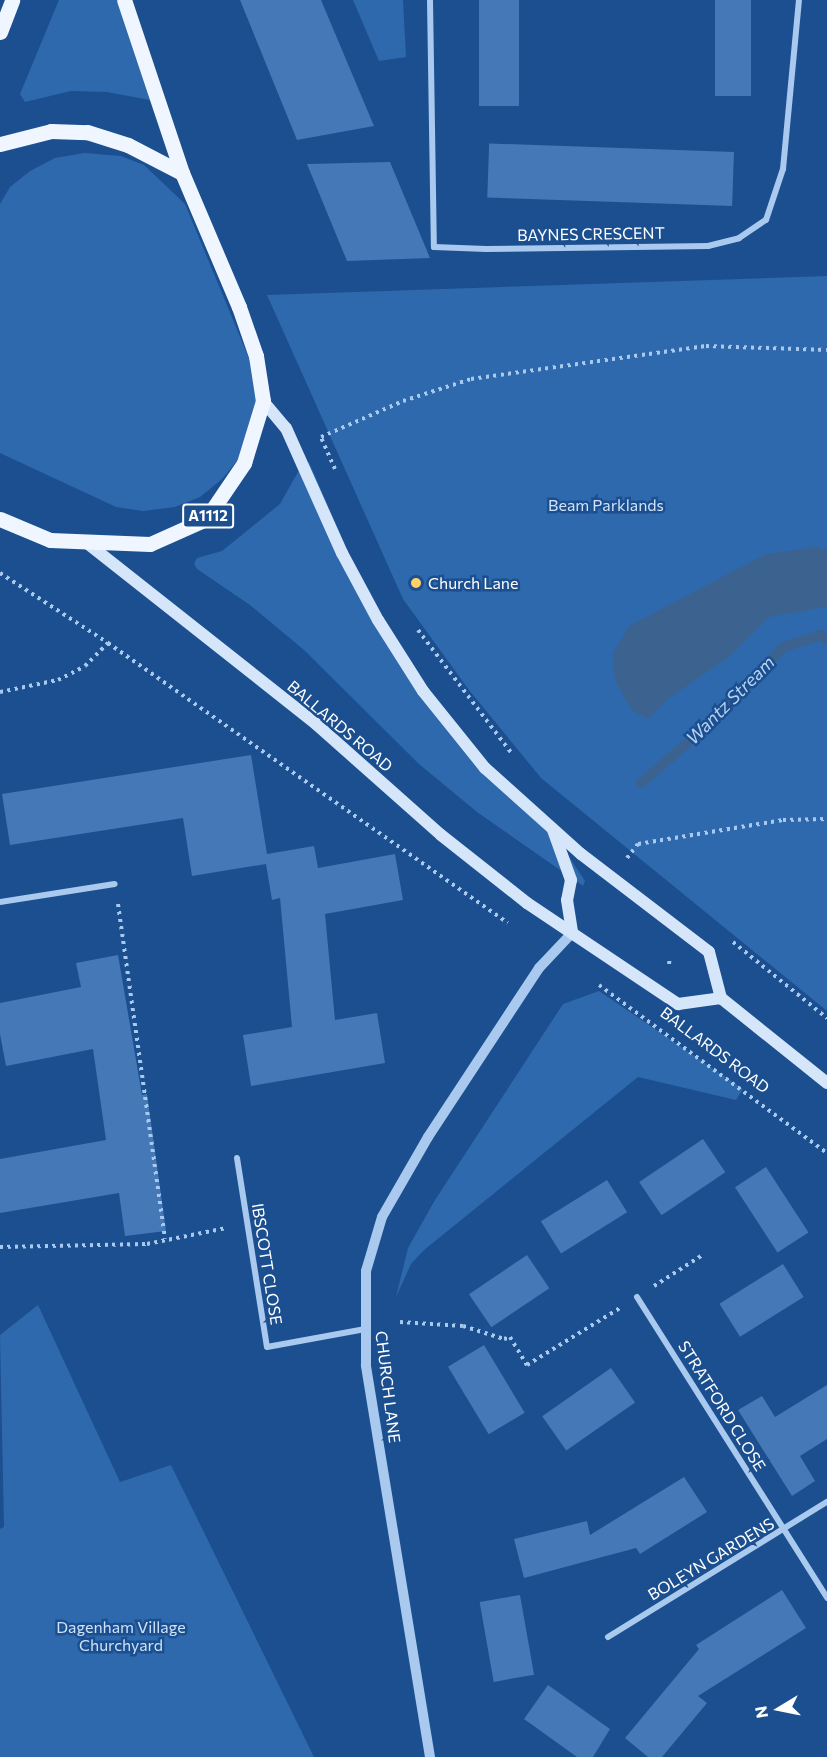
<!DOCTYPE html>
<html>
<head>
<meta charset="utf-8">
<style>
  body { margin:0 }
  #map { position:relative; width:827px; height:1757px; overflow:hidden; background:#1b4f8f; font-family:Commissioner,sans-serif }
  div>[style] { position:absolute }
  .green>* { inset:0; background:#2e69ad }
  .water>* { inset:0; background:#3c6290 }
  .stream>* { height:10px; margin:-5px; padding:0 5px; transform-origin:5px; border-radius:5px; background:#3c6290 }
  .building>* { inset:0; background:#4478b7; transform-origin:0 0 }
  .path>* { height:4px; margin-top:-2px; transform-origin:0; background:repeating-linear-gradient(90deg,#a9c9ee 0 3px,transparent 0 7.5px) }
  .minor>* { height:6px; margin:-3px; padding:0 3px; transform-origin:3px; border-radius:3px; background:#a9c9ee }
  .tertiary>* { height:10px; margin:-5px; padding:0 5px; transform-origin:5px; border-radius:5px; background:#a9c9ee }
  .secondary>* { height:12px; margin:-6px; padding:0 6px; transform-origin:6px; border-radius:6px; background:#d6e6fa }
  .primary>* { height:15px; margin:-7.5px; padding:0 7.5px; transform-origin:7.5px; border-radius:7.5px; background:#f0f6ff }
  .dots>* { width:16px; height:16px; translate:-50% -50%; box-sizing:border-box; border:3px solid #1b4f8f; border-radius:50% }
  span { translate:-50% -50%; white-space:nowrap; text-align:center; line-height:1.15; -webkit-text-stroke:5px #1b4f8f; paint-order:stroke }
  .shield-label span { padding:2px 4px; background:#1b4f8f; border:2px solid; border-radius:4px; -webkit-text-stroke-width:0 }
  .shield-label { font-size:15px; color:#fff; font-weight:700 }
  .street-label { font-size:16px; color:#fff }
  .park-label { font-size:16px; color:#cfe3fa }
  .poi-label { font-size:16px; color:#fff }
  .left { translate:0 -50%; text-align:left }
  .water-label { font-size:18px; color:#b5d3f5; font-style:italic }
  .north { position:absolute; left:749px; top:1679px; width:60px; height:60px; -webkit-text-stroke:4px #1b4f8f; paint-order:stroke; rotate:260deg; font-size:16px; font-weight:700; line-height:24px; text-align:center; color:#fff }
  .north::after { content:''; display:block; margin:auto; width:21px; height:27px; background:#fff; clip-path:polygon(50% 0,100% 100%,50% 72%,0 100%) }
</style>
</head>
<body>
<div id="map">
  <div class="green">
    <i style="clip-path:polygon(59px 0,122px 0,155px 101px,107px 92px,71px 91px,25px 102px,20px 94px)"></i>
    <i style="clip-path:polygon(353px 0,403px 0,406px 57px,379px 61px)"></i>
    <i style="clip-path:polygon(84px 153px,121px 156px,144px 165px,185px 204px,253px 368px,257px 394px,253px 427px,242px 455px,222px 479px,200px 497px,175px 507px,143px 511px,116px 507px,0 453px,0 204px,10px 187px,30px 171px,55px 158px)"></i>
    <i style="clip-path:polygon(827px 276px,827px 1011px,541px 778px,469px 690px,403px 599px,267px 295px)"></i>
    <i style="clip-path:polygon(309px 462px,368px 599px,466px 750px,562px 846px,585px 881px,583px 886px,477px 812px,419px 764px,304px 650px,250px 605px,197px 569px,194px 564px,197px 558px,222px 551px,280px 504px,303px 463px)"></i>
    <i style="clip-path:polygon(599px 991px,743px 1089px,736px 1100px,638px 1077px,424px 1250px,411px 1264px,396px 1297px,408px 1248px,435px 1200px,563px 1004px)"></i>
    <i style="clip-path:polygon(38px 1305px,120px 1482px,171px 1465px,314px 1757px,0 1757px,0 1529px,4px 1527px,0 1335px)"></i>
  </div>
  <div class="water">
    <i style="clip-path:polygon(817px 547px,827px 551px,827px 607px,769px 617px,729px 657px,669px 698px,648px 719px,632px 710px,615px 681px,613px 653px,629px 626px,766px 554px)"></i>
  </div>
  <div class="stream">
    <i style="left:641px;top:783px;width:110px;rotate:-40.9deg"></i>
    <i style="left:724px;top:711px;width:86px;rotate:-47.4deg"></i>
    <i style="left:782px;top:648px;width:41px;rotate:-18.4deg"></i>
    <i style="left:821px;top:635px;width:8px;rotate:40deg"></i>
  </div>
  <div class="building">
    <i style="clip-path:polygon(240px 0,321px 0,374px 126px,297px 140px)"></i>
    <i style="left:479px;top:0;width:40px;height:106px"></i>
    <i style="left:715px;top:0;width:36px;height:96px"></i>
    <i style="left:734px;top:152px;width:54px;height:245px;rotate:92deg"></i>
    <i style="clip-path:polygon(390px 162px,430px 258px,347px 261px,307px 164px)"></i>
    <i style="clip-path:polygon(251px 755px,267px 854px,314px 846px,318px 868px,395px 854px,403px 900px,325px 914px,335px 1020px,377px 1013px,385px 1063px,251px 1086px,243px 1035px,292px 1027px,280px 898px,272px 900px,266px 864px,192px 876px,183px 818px,10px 845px,2px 794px)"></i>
    <i style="clip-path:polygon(118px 955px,142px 1095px,147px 1094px,166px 1231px,125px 1236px,119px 1193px,0 1213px,0 1159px,106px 1140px,93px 1049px,6px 1066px,0 1034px,0 1003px,81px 987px,76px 963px)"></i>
    <i style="left:703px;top:1139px;width:40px;height:77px;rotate:56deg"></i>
    <i style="left:766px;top:1167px;width:78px;height:37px;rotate:57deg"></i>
    <i style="left:607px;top:1180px;width:38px;height:78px;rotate:58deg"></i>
    <i style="left:527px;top:1255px;width:40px;height:70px;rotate:56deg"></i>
    <i style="left:783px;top:1264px;width:39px;height:75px;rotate:58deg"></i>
    <i style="left:484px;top:1345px;width:79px;height:42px;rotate:59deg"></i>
    <i style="left:611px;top:1368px;width:42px;height:84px;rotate:55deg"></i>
    <i style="clip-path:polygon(827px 1385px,827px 1439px,800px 1456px,815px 1481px,792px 1496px,738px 1410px,762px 1396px,775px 1417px)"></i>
    <i style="clip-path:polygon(684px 1477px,707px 1512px,640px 1554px,636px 1548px,524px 1578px,514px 1539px,587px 1521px,590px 1535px)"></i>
    <i style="clip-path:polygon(782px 1590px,806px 1628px,698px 1696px,707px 1703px,662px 1757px,648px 1757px,625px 1738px,699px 1649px,696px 1645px)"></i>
    <i style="left:520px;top:1595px;width:81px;height:41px;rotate:80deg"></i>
    <i style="clip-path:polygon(548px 1685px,610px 1729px,593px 1757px,577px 1757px,524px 1719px)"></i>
  </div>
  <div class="path">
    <i style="left:335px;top:469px;width:35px;rotate:-114deg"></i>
    <i style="left:321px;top:437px;width:90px;rotate:-23.7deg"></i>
    <i style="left:403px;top:401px;width:71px;rotate:-17.9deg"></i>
    <i style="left:471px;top:379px;width:237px;rotate:-8deg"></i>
    <i style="left:706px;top:346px;width:121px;rotate:1.9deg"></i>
    <i style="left:0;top:573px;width:129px;rotate:32.9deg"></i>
    <i style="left:108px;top:643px;width:488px;rotate:35deg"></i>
    <i style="left:418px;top:630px;width:157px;rotate:52.8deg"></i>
    <i style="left:0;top:692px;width:59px;rotate:-11.7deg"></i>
    <i style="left:58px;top:680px;width:30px;rotate:-27deg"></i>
    <i style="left:85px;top:666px;width:33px;rotate:-45deg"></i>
    <i style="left:627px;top:858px;width:18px;rotate:-52deg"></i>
    <i style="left:638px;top:844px;width:147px;rotate:-9.4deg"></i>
    <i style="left:783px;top:820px;width:44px;rotate:-1.3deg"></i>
    <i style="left:118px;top:904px;width:338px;rotate:82deg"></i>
    <i style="left:733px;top:942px;width:121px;rotate:39deg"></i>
    <i style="left:669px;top:964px;width:7px;rotate:-82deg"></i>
    <i style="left:599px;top:985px;width:283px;rotate:36.4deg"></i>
    <i style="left:0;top:1247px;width:147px;rotate:-1.2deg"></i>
    <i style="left:147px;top:1244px;width:81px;rotate:-11.4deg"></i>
    <i style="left:654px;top:1286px;width:59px;rotate:-32.6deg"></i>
    <i style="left:400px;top:1322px;width:63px;rotate:3.6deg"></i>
    <i style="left:463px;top:1326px;width:43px;rotate:17.6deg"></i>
    <i style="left:504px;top:1339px;width:6px;rotate:-18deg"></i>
    <i style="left:510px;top:1337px;width:33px;rotate:59deg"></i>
    <i style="left:527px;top:1365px;width:109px;rotate:-31.5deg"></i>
  </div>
  <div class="minor">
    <i style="left:430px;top:0;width:247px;rotate:89.1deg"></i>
    <i style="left:434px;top:247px;width:52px;rotate:2.2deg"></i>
    <i style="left:486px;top:249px;width:222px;rotate:-0.8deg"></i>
    <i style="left:708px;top:246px;width:32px;rotate:-14deg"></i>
    <i style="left:739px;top:238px;width:32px;rotate:-34deg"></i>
    <i style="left:766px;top:220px;width:54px;rotate:-71.6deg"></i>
    <i style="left:783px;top:169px;width:170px;rotate:-84.6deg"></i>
    <i style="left:0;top:902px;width:116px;rotate:-8.9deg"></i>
    <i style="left:237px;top:1158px;width:191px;rotate:81deg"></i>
    <i style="left:267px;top:1347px;width:100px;rotate:-10.4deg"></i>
    <i style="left:637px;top:1297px;width:356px;rotate:57.7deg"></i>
    <i style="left:608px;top:1637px;width:257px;rotate:-31.7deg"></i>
  </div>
  <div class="tertiary">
    <i style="left:430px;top:1757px;width:397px;rotate:-99.3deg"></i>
    <i style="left:366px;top:1365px;width:94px;rotate:-90deg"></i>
    <i style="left:366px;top:1271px;width:56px;rotate:-73.5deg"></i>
    <i style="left:382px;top:1217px;width:92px;rotate:-60.1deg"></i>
    <i style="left:428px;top:1137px;width:202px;rotate:-56.7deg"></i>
    <i style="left:539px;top:968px;width:48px;rotate:-46.7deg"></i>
  </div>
  <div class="secondary">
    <i style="left:263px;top:401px;width:35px;rotate:50deg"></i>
    <i style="left:286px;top:428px;width:137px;rotate:65.9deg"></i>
    <i style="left:342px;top:553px;width:76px;rotate:61.8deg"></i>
    <i style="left:378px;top:620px;width:84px;rotate:57.6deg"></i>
    <i style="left:423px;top:691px;width:99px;rotate:51.2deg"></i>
    <i style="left:485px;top:768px;width:129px;rotate:41.9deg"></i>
    <i style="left:581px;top:854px;width:161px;rotate:37.4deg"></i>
    <i style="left:709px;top:952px;width:48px;rotate:75.4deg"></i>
    <i style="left:721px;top:998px;width:136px;rotate:38.7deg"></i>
    <i style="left:87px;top:543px;width:292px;rotate:38.3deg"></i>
    <i style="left:316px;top:724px;width:167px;rotate:41.6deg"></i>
    <i style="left:441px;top:835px;width:110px;rotate:38.3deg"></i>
    <i style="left:527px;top:903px;width:182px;rotate:33.8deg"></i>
    <i style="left:678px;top:1004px;width:43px;rotate:-7.9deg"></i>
    <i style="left:553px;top:830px;width:53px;rotate:70.2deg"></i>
    <i style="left:571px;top:880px;width:20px;rotate:101deg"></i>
    <i style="left:567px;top:900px;width:33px;rotate:81deg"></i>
  </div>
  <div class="primary">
    <i style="left:0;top:32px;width:34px;rotate:-69deg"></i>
    <i style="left:0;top:144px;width:53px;rotate:-14.3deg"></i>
    <i style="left:51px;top:131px;width:36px;rotate:2deg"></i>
    <i style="left:87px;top:132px;width:43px;rotate:17.6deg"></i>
    <i style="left:128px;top:145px;width:61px;rotate:27.4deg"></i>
    <i style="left:0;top:519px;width:54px;rotate:22.8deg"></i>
    <i style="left:50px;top:540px;width:100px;rotate:2.3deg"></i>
    <i style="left:150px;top:544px;width:61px;rotate:-24.1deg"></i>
    <i style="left:206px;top:519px;width:68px;rotate:-55.8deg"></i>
    <i style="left:244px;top:463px;width:65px;rotate:-73deg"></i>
    <i style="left:263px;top:401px;width:46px;rotate:-98.8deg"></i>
    <i style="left:256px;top:356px;width:52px;rotate:-109.1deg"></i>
    <i style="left:239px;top:307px;width:146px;rotate:-113deg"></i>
    <i style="left:182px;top:173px;width:182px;rotate:-108.5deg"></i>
  </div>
  <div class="dots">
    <i style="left:416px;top:583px;background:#ffd166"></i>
  </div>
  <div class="shield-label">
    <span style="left:208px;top:516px">A1112</span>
  </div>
  <div class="street-label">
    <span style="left:591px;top:234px;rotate:-1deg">BAYNES CRESCENT</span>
    <span style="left:340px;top:726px;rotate:40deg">BALLARDS ROAD</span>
    <span style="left:715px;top:1050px;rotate:37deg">BALLARDS ROAD</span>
    <span style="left:267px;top:1264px;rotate:81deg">IBSCOTT CLOSE</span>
    <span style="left:388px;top:1387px;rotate:83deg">CHURCH LANE</span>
    <span style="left:722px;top:1406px;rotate:58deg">STRATFORD CLOSE</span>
    <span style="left:711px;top:1559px;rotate:-31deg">BOLEYN GARDENS</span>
  </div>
  <div class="park-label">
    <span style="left:606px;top:505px">Beam Parklands</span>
    <span style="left:121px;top:1636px">Dagenham Village<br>Churchyard</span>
  </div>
  <div class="poi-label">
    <span class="left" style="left:428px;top:583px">Church Lane</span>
  </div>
  <div class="water-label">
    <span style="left:730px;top:700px;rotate:-45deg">Wantz Stream</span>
  </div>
  <div class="north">N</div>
</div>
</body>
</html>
